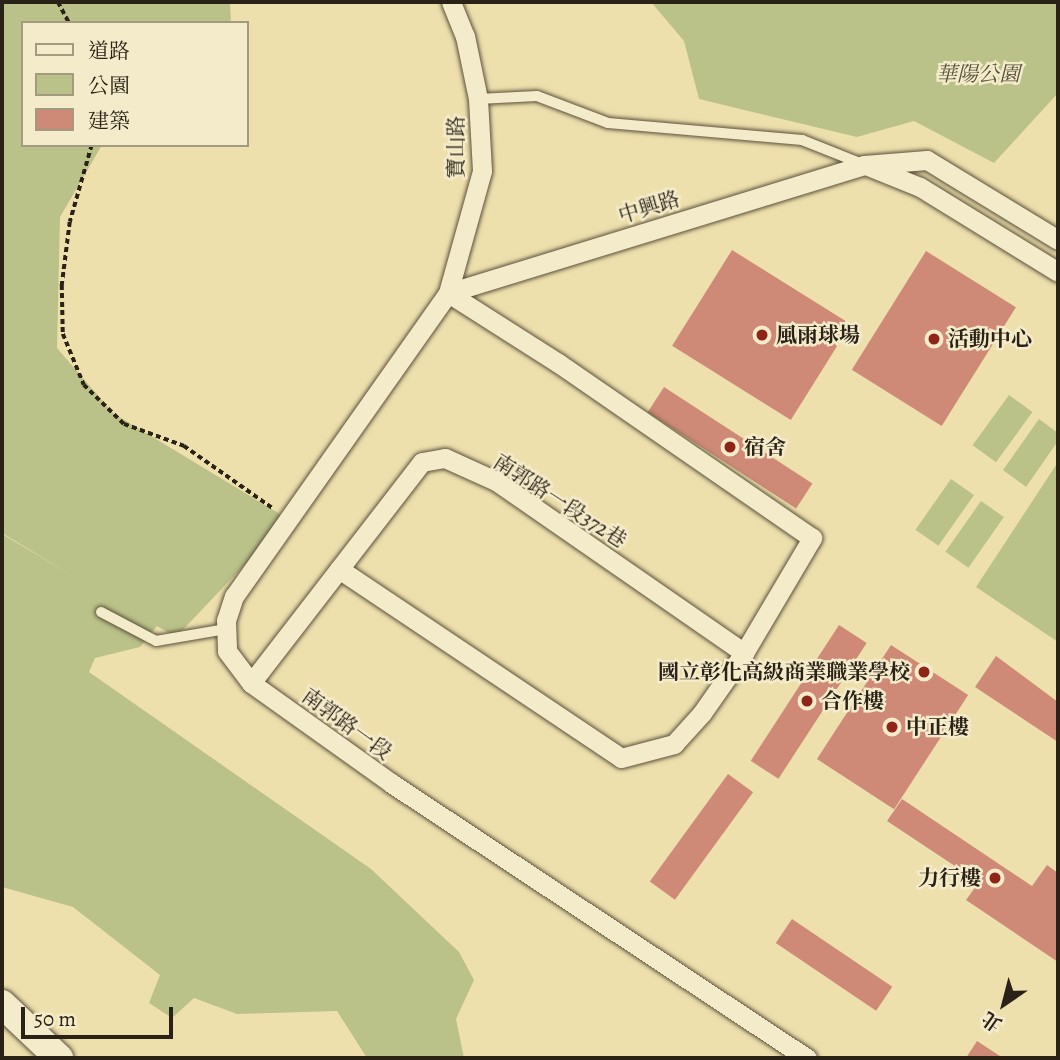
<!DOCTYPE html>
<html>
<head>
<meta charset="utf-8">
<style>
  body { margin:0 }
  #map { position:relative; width:1060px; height:1060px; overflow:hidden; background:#eee0ad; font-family:Alegreya,"Noto Serif TC",serif }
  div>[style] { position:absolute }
  .green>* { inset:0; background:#bac289; transform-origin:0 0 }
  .building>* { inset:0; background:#ce8a76; transform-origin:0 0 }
  .path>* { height:3.5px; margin-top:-1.75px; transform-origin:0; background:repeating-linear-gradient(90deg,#2a2117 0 5px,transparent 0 8.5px) }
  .roads { filter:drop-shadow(0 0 2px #5b513c) drop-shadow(0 0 2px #5b513c) }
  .service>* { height:10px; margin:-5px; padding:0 5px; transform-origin:5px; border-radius:5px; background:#f4ebca }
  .minor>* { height:19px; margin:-9.5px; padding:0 9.5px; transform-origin:9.5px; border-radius:9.5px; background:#f4ebca }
  .secondary>* { height:28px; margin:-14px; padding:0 14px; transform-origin:14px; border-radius:14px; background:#f4ebca }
  .dots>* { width:19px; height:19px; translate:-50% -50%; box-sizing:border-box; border:4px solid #f4ebca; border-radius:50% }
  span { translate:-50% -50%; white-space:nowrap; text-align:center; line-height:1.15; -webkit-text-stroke:5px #f4ebca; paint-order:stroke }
  .park-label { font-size:21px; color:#555139; font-style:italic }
  .street-label { font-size:21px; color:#2a2117 }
  .poi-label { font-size:21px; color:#2a2117; font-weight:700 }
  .left { translate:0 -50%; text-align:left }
  .right { translate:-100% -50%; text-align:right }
  .frame { position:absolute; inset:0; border:4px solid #2a2117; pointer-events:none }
  .legend { position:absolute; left:21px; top:21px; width:228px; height:126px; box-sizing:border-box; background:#f4ebca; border:2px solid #a39a82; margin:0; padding:9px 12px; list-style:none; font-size:21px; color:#2a2117 }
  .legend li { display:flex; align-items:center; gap:14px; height:35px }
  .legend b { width:35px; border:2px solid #a39a82 }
  .north { position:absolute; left:969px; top:969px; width:70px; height:70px; -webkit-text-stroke:5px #f4ebca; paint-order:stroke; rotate:215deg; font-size:19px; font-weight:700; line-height:28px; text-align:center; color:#2a2117 }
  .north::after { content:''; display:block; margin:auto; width:24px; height:32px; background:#2a2117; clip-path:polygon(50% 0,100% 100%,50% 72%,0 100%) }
  .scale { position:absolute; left:21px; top:1007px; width:152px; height:32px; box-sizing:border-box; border:4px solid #2a2117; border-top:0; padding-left:9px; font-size:21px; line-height:24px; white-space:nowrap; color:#2a2117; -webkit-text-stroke:5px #f4ebca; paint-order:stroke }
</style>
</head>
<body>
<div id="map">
  <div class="green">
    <i style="clip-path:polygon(2px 2px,230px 2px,231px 23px,23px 23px,23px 145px,102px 145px,60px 217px,57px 348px,113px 413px,288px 519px,176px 637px,157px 626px,140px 647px,95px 658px,89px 672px,371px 869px,459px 952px,474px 980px,456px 1019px,464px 1058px,367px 1058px,337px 1011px,237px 1014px,194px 998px,172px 1018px,149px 1003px,160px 975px,73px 907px,2px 887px,2px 534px,73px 576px,2px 533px)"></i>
    <i style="clip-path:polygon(651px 2px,1058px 2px,1058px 93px,994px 163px,914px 121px,857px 137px,699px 99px,684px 41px)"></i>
    <i style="left:1009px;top:395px;width:29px;height:62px;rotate:36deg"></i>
    <i style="clip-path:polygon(1039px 419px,1058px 433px,1058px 441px,1026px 487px,1003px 470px)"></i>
    <i style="clip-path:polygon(1058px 462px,1058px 642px,976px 587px)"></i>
    <i style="left:951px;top:479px;width:28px;height:62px;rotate:35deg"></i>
    <i style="left:981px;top:501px;width:28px;height:62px;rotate:35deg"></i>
  </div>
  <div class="building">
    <i style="left:732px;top:250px;width:140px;height:113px;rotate:32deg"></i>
    <i style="left:926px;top:251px;width:106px;height:140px;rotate:32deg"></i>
    <i style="left:664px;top:387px;width:177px;height:30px;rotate:33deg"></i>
    <i style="left:839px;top:625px;width:33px;height:162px;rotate:33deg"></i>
    <i style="left:891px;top:645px;width:92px;height:136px;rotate:33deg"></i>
    <i style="clip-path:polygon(996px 656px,1058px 702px,1058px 742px,975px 687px)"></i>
    <i style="left:728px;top:774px;width:31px;height:133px;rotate:36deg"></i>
    <i style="clip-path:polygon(902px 799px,1032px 886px,1047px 865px,1058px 873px,1058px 962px,966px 900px,979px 882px,887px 821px)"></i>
    <i style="left:792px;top:919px;width:121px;height:29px;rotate:34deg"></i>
    <i style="clip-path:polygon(977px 1041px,1003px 1058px,966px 1058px)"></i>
  </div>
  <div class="path">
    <i style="left:58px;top:2px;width:24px;rotate:62deg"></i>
    <i style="left:92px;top:145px;width:80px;rotate:105.9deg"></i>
    <i style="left:70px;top:222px;width:64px;rotate:97.2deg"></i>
    <i style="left:62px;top:285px;width:49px;rotate:88.8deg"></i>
    <i style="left:63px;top:334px;width:55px;rotate:67.6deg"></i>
    <i style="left:84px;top:385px;width:56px;rotate:44.3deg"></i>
    <i style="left:124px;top:424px;width:64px;rotate:20.1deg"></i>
    <i style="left:184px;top:446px;width:110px;rotate:35deg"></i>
  </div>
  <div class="roads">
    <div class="service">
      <i style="left:478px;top:99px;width:59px;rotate:-2.9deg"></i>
      <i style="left:537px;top:96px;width:76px;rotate:20.8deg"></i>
      <i style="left:608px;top:123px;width:195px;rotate:5deg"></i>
      <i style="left:802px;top:140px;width:62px;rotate:21.6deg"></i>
      <i style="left:101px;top:612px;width:62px;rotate:27.8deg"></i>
      <i style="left:156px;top:641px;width:71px;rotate:-9.7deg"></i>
    </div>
    <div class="minor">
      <i style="left:451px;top:2px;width:37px;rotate:68deg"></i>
      <i style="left:465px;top:36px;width:64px;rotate:78.3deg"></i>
      <i style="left:478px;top:99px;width:72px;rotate:86.8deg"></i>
      <i style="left:482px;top:171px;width:127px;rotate:105.6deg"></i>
      <i style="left:448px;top:293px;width:371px;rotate:125.2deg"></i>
      <i style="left:234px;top:596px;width:25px;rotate:108deg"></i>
      <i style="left:226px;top:620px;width:31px;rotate:88deg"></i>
      <i style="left:227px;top:651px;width:40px;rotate:53deg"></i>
      <i style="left:251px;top:683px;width:172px;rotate:35.5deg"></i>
      <i style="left:391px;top:783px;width:499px;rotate:33.5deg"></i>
      <i style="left:868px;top:166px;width:56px;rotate:22deg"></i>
      <i style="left:920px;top:187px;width:162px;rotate:31.6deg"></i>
      <i style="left:448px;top:293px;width:435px;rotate:-17.1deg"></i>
      <i style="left:864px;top:165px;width:63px;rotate:-4.5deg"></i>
      <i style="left:927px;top:160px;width:153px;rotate:31.4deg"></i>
      <i style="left:339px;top:569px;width:339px;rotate:33.8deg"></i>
      <i style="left:621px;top:758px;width:55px;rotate:-14.8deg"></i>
      <i style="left:674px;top:744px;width:42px;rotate:-47.9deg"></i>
      <i style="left:702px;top:713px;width:73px;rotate:-55deg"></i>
      <i style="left:744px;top:653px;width:134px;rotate:-59.4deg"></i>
      <i style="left:812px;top:538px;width:308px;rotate:-145.4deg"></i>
      <i style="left:558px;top:363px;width:130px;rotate:-147.5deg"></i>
      <i style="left:251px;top:683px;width:279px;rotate:-52.3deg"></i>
      <i style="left:422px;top:462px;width:23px;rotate:-10deg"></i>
      <i style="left:445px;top:458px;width:56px;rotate:24.3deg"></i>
      <i style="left:496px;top:481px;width:302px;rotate:34.7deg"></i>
    </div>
    <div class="secondary">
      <i style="left:2px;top:1004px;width:79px;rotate:43.5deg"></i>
    </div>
  </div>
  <div class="dots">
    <i style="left:762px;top:335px;background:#8f2418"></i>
    <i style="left:934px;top:339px;background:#8f2418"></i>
    <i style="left:730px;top:447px;background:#8f2418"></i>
    <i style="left:924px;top:672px;background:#8f2418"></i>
    <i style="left:807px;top:701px;background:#8f2418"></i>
    <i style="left:892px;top:727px;background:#8f2418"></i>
    <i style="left:995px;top:878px;background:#8f2418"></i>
  </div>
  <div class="park-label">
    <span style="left:978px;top:74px">華陽公園</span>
  </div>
  <div class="street-label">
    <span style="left:456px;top:147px;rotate:-90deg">寶山路</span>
    <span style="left:649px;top:207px;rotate:-17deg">中興路</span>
    <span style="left:560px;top:501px;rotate:33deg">南郭路一段372巷</span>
    <span style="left:347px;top:724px;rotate:36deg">南郭路一段</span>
  </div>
  <div class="poi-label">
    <span class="left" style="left:776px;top:335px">風雨球場</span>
    <span class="left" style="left:948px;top:339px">活動中心</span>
    <span class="left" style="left:744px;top:447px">宿舍</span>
    <span class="right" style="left:910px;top:672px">國立彰化高級商業職業學校</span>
    <span class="left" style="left:821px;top:701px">合作樓</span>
    <span class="left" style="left:906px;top:727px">中正樓</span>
    <span class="right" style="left:981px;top:878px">力行樓</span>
  </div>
  <div class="frame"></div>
  <ul class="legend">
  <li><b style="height:9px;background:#f4ebca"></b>道路</li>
  <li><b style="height:19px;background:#bac289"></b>公園</li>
  <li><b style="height:19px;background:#ce8a76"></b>建築</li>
  </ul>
  <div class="north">北</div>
  <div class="scale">50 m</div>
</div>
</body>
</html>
